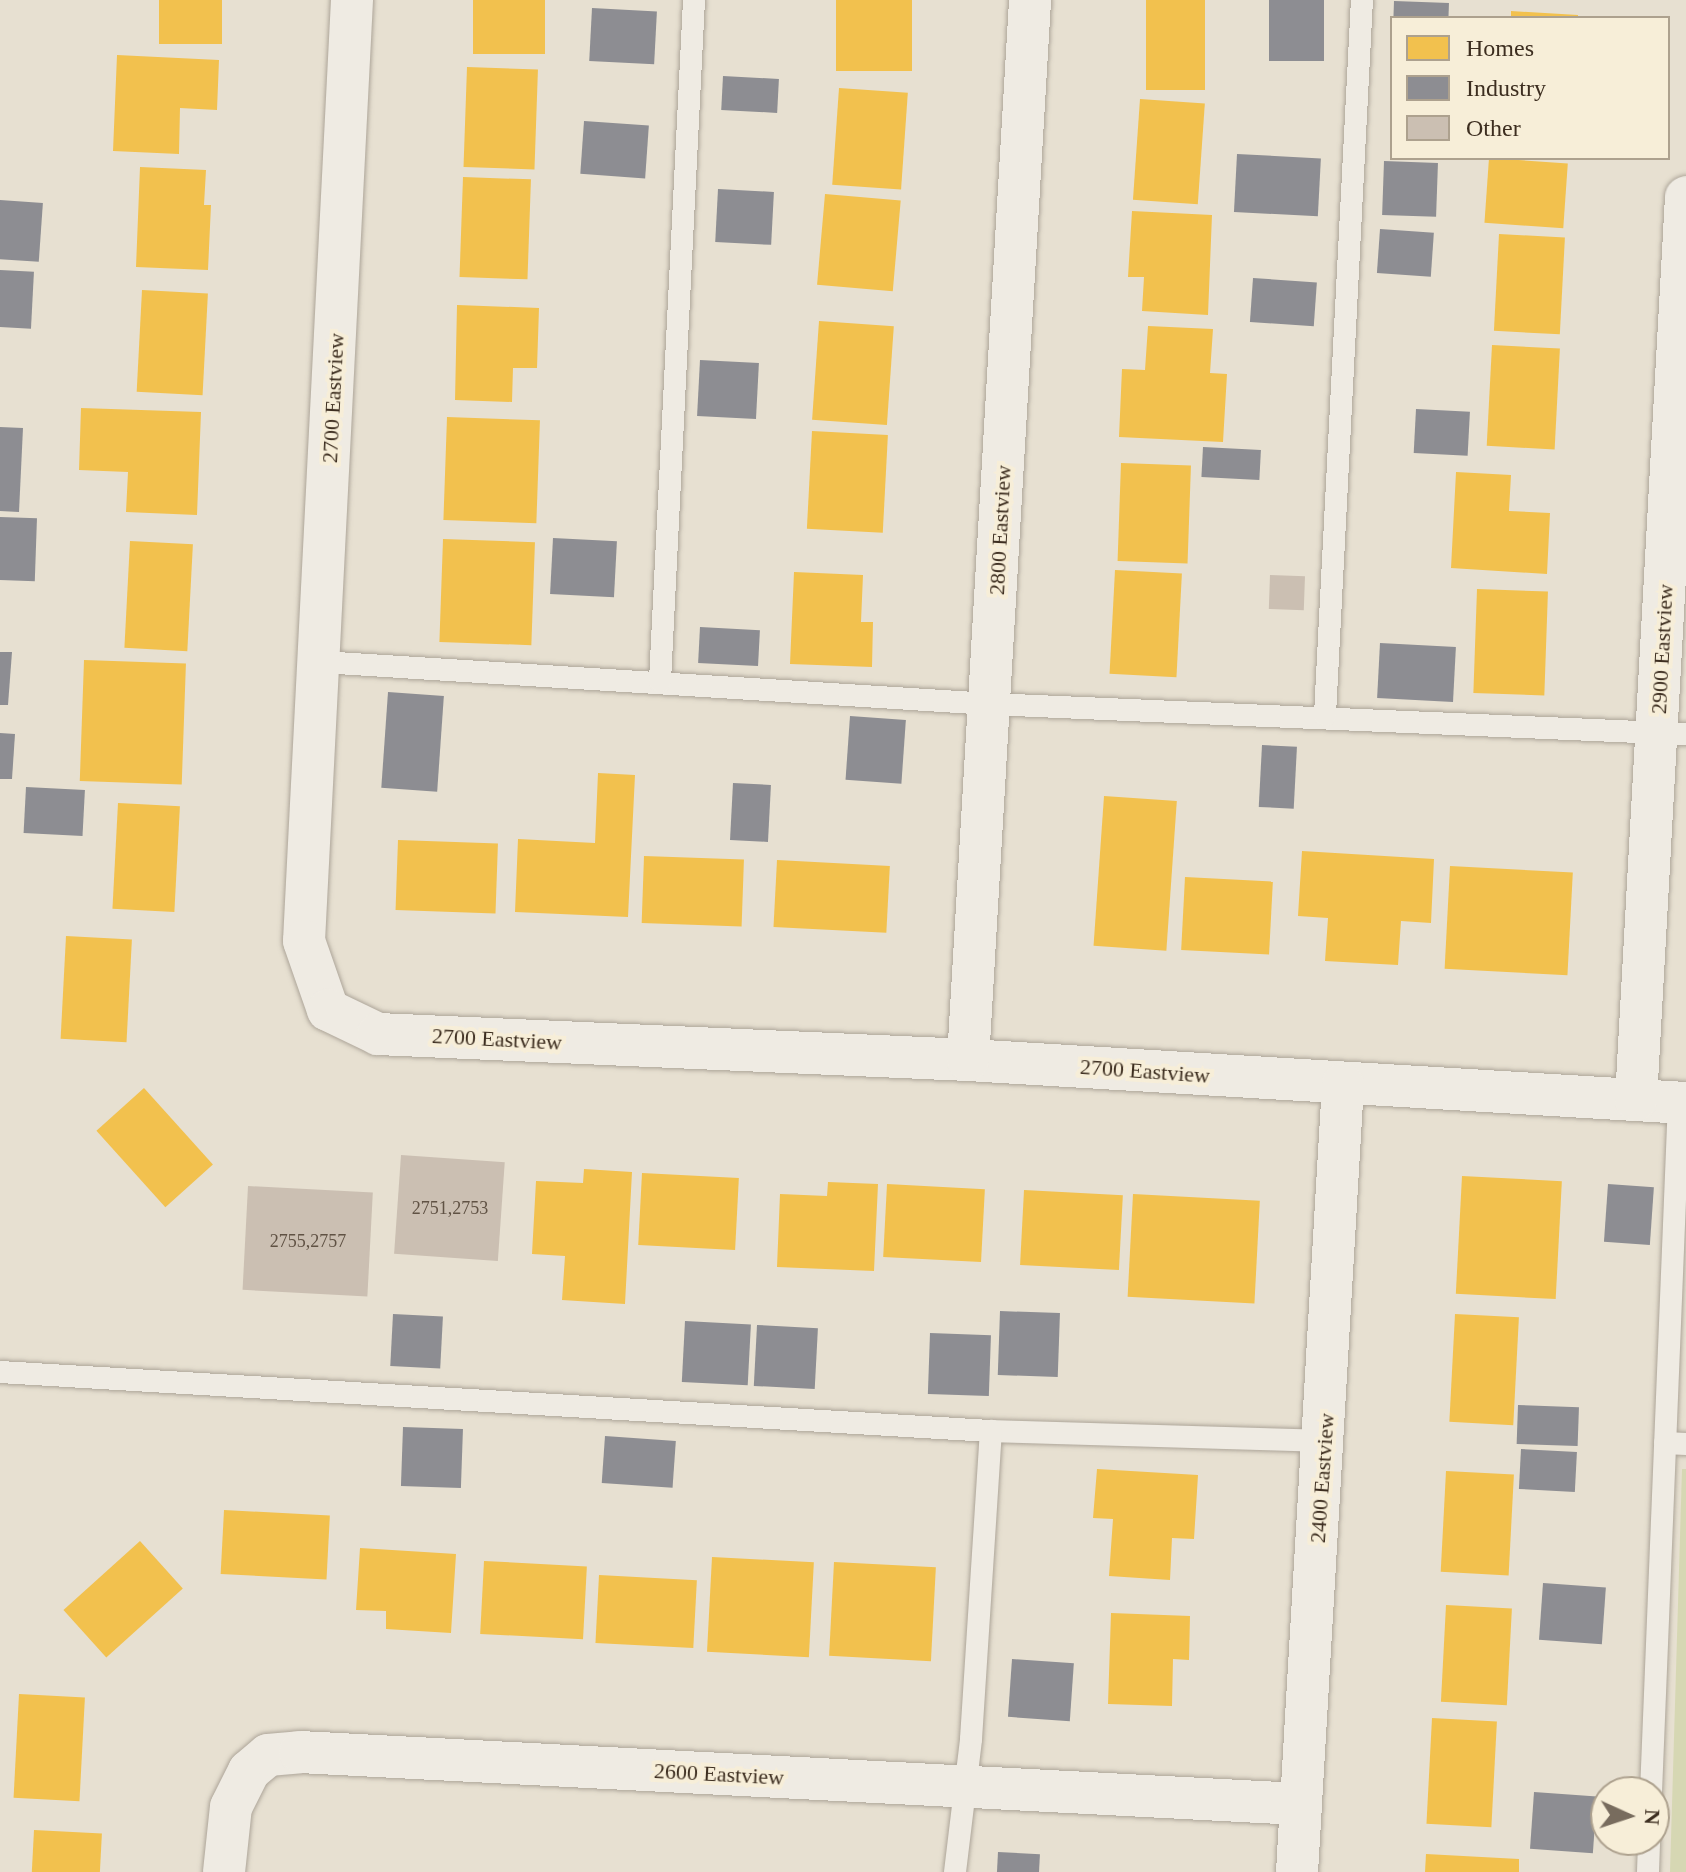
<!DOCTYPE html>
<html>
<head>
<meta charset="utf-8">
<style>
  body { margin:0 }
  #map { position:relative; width:1686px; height:1872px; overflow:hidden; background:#e7e0d1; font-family:Georgia,serif }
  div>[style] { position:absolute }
  .green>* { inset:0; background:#d6d7b3 }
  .homes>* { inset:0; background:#f2c14e; transform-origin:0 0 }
  .industry>* { inset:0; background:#8d8d92; transform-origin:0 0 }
  .building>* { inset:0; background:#cbbfb2; transform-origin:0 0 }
  .roads { filter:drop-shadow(0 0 2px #ada599) drop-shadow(0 0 2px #ada599) }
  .service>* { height:22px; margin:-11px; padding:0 11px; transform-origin:11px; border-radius:11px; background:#efebe3 }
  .minor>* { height:42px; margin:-21px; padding:0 21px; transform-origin:21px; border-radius:21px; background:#efebe3 }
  span { translate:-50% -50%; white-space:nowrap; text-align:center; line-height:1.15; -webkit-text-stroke:8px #f7eed8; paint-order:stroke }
  .number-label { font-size:18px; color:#605244 }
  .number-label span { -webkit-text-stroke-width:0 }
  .street-label { font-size:22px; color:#3d2e20 }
  .legend { position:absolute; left:1390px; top:16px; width:280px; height:144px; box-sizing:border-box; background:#f7eed8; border:2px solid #ada18e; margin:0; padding:10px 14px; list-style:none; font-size:24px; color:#3d2e20 }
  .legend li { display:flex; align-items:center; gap:16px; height:40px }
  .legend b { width:40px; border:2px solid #ada18e }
  .north { position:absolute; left:1590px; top:1776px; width:80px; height:80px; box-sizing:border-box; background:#f7eed8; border:2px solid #ada18e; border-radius:50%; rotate:93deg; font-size:22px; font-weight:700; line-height:32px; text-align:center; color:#3d2e20 }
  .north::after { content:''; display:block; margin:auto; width:28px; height:36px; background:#786c5e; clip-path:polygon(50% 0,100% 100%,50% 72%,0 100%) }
</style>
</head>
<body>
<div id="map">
  <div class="green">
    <i style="clip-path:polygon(1682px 1469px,1686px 1469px,1686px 1872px,1670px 1872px)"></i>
  </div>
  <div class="homes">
    <i style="left:159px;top:0;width:63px;height:44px"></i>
    <i style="left:473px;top:0;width:72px;height:54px"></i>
    <i style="left:836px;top:0;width:76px;height:71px"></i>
    <i style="left:1146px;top:0;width:59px;height:90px"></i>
    <i style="clip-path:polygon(1511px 11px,1578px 15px,1578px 18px,1511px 18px)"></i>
    <i style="clip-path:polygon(117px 55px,219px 60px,217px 110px,180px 108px,179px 154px,113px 151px)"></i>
    <i style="left:467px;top:67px;width:71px;height:100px;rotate:2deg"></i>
    <i style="left:839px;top:88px;width:69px;height:97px;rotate:4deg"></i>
    <i style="left:1140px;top:99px;width:65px;height:101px;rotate:4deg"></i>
    <i style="left:1489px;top:158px;width:79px;height:65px;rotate:4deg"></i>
    <i style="clip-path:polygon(140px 167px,206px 170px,204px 205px,211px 205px,208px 270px,136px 267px)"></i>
    <i style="left:463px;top:177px;width:68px;height:100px;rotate:2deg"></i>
    <i style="left:825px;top:194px;width:76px;height:91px;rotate:5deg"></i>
    <i style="clip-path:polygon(1132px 211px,1212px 215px,1208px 315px,1142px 311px,1144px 277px,1128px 277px)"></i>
    <i style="left:1499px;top:234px;width:66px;height:97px;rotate:3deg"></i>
    <i style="left:142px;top:290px;width:66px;height:102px;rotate:3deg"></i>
    <i style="clip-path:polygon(457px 305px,539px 308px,537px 368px,513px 368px,512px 402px,455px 400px)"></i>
    <i style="left:819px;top:321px;width:75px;height:99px;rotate:4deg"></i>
    <i style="clip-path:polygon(1148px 326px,1213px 329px,1210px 373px,1227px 374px,1223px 442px,1119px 437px,1122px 369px,1145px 370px)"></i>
    <i style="left:1492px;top:345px;width:68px;height:101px;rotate:3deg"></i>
    <i style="clip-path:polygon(81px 408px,201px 412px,197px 515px,126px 512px,128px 472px,79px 470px)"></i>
    <i style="left:447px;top:417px;width:93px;height:103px;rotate:2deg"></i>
    <i style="left:812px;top:431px;width:76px;height:98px;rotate:3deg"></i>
    <i style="left:1121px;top:463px;width:70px;height:98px;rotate:2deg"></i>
    <i style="clip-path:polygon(1456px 472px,1511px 475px,1509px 511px,1550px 513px,1547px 574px,1451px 568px)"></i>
    <i style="left:443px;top:539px;width:92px;height:103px;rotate:2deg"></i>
    <i style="left:130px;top:541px;width:63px;height:107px;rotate:3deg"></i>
    <i style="left:1115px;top:570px;width:67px;height:104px;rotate:3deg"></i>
    <i style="clip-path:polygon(794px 572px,863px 575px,861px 622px,873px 622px,872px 667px,790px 664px)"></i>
    <i style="left:1477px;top:589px;width:71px;height:104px;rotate:2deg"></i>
    <i style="left:84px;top:660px;width:102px;height:121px;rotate:2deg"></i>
    <i style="clip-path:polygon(598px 773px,635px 775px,628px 917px,515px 912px,518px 839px,595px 843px)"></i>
    <i style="left:1104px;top:796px;width:73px;height:150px;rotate:4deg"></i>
    <i style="left:118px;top:803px;width:62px;height:106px;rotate:3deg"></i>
    <i style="left:398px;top:840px;width:100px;height:70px;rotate:2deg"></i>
    <i style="clip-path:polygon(1302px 851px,1434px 859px,1431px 923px,1401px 921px,1398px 965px,1325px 961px,1328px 918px,1298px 916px)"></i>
    <i style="left:644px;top:856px;width:100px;height:67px;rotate:2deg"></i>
    <i style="left:777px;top:860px;width:113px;height:67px;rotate:3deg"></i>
    <i style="left:1450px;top:866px;width:123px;height:103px;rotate:3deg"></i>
    <i style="left:1185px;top:877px;width:88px;height:73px;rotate:3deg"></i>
    <i style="left:66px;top:936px;width:66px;height:103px;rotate:3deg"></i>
    <i style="left:144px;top:1088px;width:103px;height:64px;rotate:48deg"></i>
    <i style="clip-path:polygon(584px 1169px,632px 1172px,625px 1304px,562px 1300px,565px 1256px,532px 1254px,536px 1181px,583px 1183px)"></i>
    <i style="left:642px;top:1173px;width:97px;height:72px;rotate:3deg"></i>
    <i style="left:1462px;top:1176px;width:100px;height:118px;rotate:3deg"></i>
    <i style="clip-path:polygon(828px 1182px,878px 1184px,874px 1271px,777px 1267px,780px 1194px,827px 1196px)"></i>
    <i style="left:887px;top:1184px;width:98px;height:73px;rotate:3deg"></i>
    <i style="left:1024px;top:1190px;width:99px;height:75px;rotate:3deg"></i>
    <i style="left:1133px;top:1194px;width:127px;height:103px;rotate:3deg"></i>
    <i style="left:1455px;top:1314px;width:64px;height:108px;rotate:3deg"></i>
    <i style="clip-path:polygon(1097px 1469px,1198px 1475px,1194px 1539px,1172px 1538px,1170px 1580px,1109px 1576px,1113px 1519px,1093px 1518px)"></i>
    <i style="left:1446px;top:1471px;width:68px;height:101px;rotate:3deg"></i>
    <i style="left:224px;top:1510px;width:106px;height:64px;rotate:3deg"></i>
    <i style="left:140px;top:1541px;width:64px;height:103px;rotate:48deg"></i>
    <i style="clip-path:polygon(360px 1548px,456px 1554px,451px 1633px,386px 1629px,386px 1611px,356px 1610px)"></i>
    <i style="left:712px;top:1557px;width:102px;height:95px;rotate:3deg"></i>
    <i style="left:484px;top:1561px;width:103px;height:73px;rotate:3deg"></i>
    <i style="left:834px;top:1562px;width:102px;height:94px;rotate:3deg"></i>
    <i style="left:599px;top:1575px;width:98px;height:68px;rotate:3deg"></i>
    <i style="left:1446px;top:1605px;width:66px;height:97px;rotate:3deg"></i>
    <i style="clip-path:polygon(1111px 1613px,1190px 1616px,1189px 1660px,1173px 1659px,1172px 1706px,1108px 1704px)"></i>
    <i style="left:19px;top:1694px;width:66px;height:104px;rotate:3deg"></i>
    <i style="left:1432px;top:1718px;width:65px;height:106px;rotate:3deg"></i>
    <i style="left:34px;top:1830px;width:68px;height:42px;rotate:3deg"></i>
    <i style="clip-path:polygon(1426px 1854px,1519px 1859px,1519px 1872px,1425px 1872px)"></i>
  </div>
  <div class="industry">
    <i style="left:1269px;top:0;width:55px;height:61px"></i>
    <i style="left:1394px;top:1px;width:55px;height:17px;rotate:2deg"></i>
    <i style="left:592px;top:8px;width:65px;height:53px;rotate:3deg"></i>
    <i style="left:723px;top:76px;width:56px;height:34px;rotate:3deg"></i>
    <i style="left:584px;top:121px;width:65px;height:53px;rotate:4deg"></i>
    <i style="left:1237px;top:154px;width:84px;height:58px;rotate:3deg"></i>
    <i style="left:1384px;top:161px;width:54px;height:54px;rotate:2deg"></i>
    <i style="left:718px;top:189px;width:56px;height:53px;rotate:3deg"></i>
    <i style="left:0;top:200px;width:43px;height:59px;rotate:4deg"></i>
    <i style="left:1380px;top:229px;width:54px;height:44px;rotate:4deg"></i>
    <i style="left:0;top:270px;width:34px;height:57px;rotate:3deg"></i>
    <i style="left:1253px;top:278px;width:64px;height:44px;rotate:4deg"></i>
    <i style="left:700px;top:360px;width:59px;height:56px;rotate:3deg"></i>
    <i style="left:1416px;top:409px;width:54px;height:44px;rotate:3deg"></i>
    <i style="clip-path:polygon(0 427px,23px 428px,19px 512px,0 511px)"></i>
    <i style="left:1203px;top:447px;width:58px;height:30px;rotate:3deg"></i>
    <i style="left:0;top:517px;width:37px;height:63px;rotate:2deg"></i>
    <i style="left:553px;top:538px;width:64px;height:56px;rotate:3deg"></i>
    <i style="left:700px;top:627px;width:60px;height:36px;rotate:3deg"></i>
    <i style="left:1380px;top:643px;width:76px;height:55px;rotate:3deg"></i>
    <i style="clip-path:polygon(0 652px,12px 652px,8px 705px,0 705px)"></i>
    <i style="left:388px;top:692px;width:56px;height:96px;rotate:4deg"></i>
    <i style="left:850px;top:716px;width:56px;height:64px;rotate:4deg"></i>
    <i style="clip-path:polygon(0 733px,15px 734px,12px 779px,0 779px)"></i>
    <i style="left:1262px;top:745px;width:35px;height:62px;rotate:3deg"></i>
    <i style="left:733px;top:783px;width:38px;height:57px;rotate:3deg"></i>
    <i style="left:26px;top:787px;width:59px;height:46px;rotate:3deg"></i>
    <i style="left:1608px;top:1184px;width:46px;height:58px;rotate:4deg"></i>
    <i style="left:1000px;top:1311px;width:60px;height:64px;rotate:2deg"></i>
    <i style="left:393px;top:1314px;width:50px;height:52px;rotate:3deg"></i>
    <i style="left:685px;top:1321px;width:66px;height:61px;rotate:3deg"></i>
    <i style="left:757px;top:1325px;width:61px;height:61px;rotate:3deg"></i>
    <i style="left:930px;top:1333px;width:61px;height:61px;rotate:2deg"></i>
    <i style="left:1518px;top:1405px;width:61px;height:39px;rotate:2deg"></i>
    <i style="left:403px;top:1427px;width:60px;height:59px;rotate:2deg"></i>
    <i style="left:605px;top:1436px;width:71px;height:47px;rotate:4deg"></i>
    <i style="left:1521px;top:1449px;width:56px;height:40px;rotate:3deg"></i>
    <i style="left:1543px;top:1583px;width:63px;height:57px;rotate:4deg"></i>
    <i style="left:1012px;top:1659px;width:62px;height:58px;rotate:4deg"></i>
    <i style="left:1534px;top:1792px;width:63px;height:57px;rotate:4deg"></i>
    <i style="left:998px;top:1852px;width:42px;height:20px;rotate:3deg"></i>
  </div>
  <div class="building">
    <i style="left:1270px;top:575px;width:35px;height:34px;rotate:2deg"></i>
    <i style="left:401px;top:1155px;width:104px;height:99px;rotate:4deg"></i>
    <i style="left:248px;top:1186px;width:125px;height:104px;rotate:3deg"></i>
  </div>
  <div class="roads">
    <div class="service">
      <i style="left:321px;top:662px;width:670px;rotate:3.59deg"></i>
      <i style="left:990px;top:704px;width:697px;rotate:2.47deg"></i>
      <i style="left:660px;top:681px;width:682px;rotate:-87.14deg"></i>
      <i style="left:1325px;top:715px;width:716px;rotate:-87.04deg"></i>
      <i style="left:0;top:1372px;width:993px;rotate:3.41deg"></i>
      <i style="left:991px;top:1431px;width:334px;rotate:1.7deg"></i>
      <i style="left:1665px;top:1443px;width:21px;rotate:3deg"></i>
      <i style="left:1651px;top:1792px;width:691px;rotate:-87.68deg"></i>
      <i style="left:955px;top:1872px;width:134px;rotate:-83.1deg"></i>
      <i style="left:971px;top:1739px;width:309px;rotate:-86.3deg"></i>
      <i style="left:1648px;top:1872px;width:32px;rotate:-88deg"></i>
    </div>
    <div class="minor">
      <i style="left:352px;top:0;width:942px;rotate:92.92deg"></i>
      <i style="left:304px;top:941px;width:73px;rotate:70.8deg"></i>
      <i style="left:328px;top:1010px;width:55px;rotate:25.6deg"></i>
      <i style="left:378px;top:1034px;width:591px;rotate:2.52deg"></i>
      <i style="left:968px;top:1060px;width:719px;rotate:3.43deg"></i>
      <i style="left:968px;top:1060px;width:1062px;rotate:-86.65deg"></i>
      <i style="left:1636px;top:1100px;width:904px;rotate:-86.83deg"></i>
      <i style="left:224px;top:1872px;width:65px;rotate:-83.9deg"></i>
      <i style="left:231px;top:1807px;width:40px;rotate:-63.4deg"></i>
      <i style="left:249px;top:1771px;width:25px;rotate:-40deg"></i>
      <i style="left:268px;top:1755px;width:32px;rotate:-5deg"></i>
      <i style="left:300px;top:1752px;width:1001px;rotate:2.98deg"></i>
      <i style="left:1297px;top:1872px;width:789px;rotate:-86.66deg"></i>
    </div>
  </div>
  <div class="number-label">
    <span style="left:450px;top:1208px">2751,2753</span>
    <span style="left:308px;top:1241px">2755,2757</span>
  </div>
  <div class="street-label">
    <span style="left:333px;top:398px;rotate:-87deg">2700 Eastview</span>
    <span style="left:1000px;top:530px;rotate:-87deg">2800 Eastview</span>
    <span style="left:1662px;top:649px;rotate:-87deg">2900 Eastview</span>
    <span style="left:497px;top:1039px;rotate:3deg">2700 Eastview</span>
    <span style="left:1145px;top:1071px;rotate:4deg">2700 Eastview</span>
    <span style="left:1322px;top:1478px;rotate:-86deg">2400 Eastview</span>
    <span style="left:719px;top:1774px;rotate:3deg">2600 Eastview</span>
  </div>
  <ul class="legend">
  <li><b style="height:22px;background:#f2c14e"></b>Homes</li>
  <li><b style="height:22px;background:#8d8d92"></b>Industry</li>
  <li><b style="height:22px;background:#cbbfb2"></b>Other</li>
  </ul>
  <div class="north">N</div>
</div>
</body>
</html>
